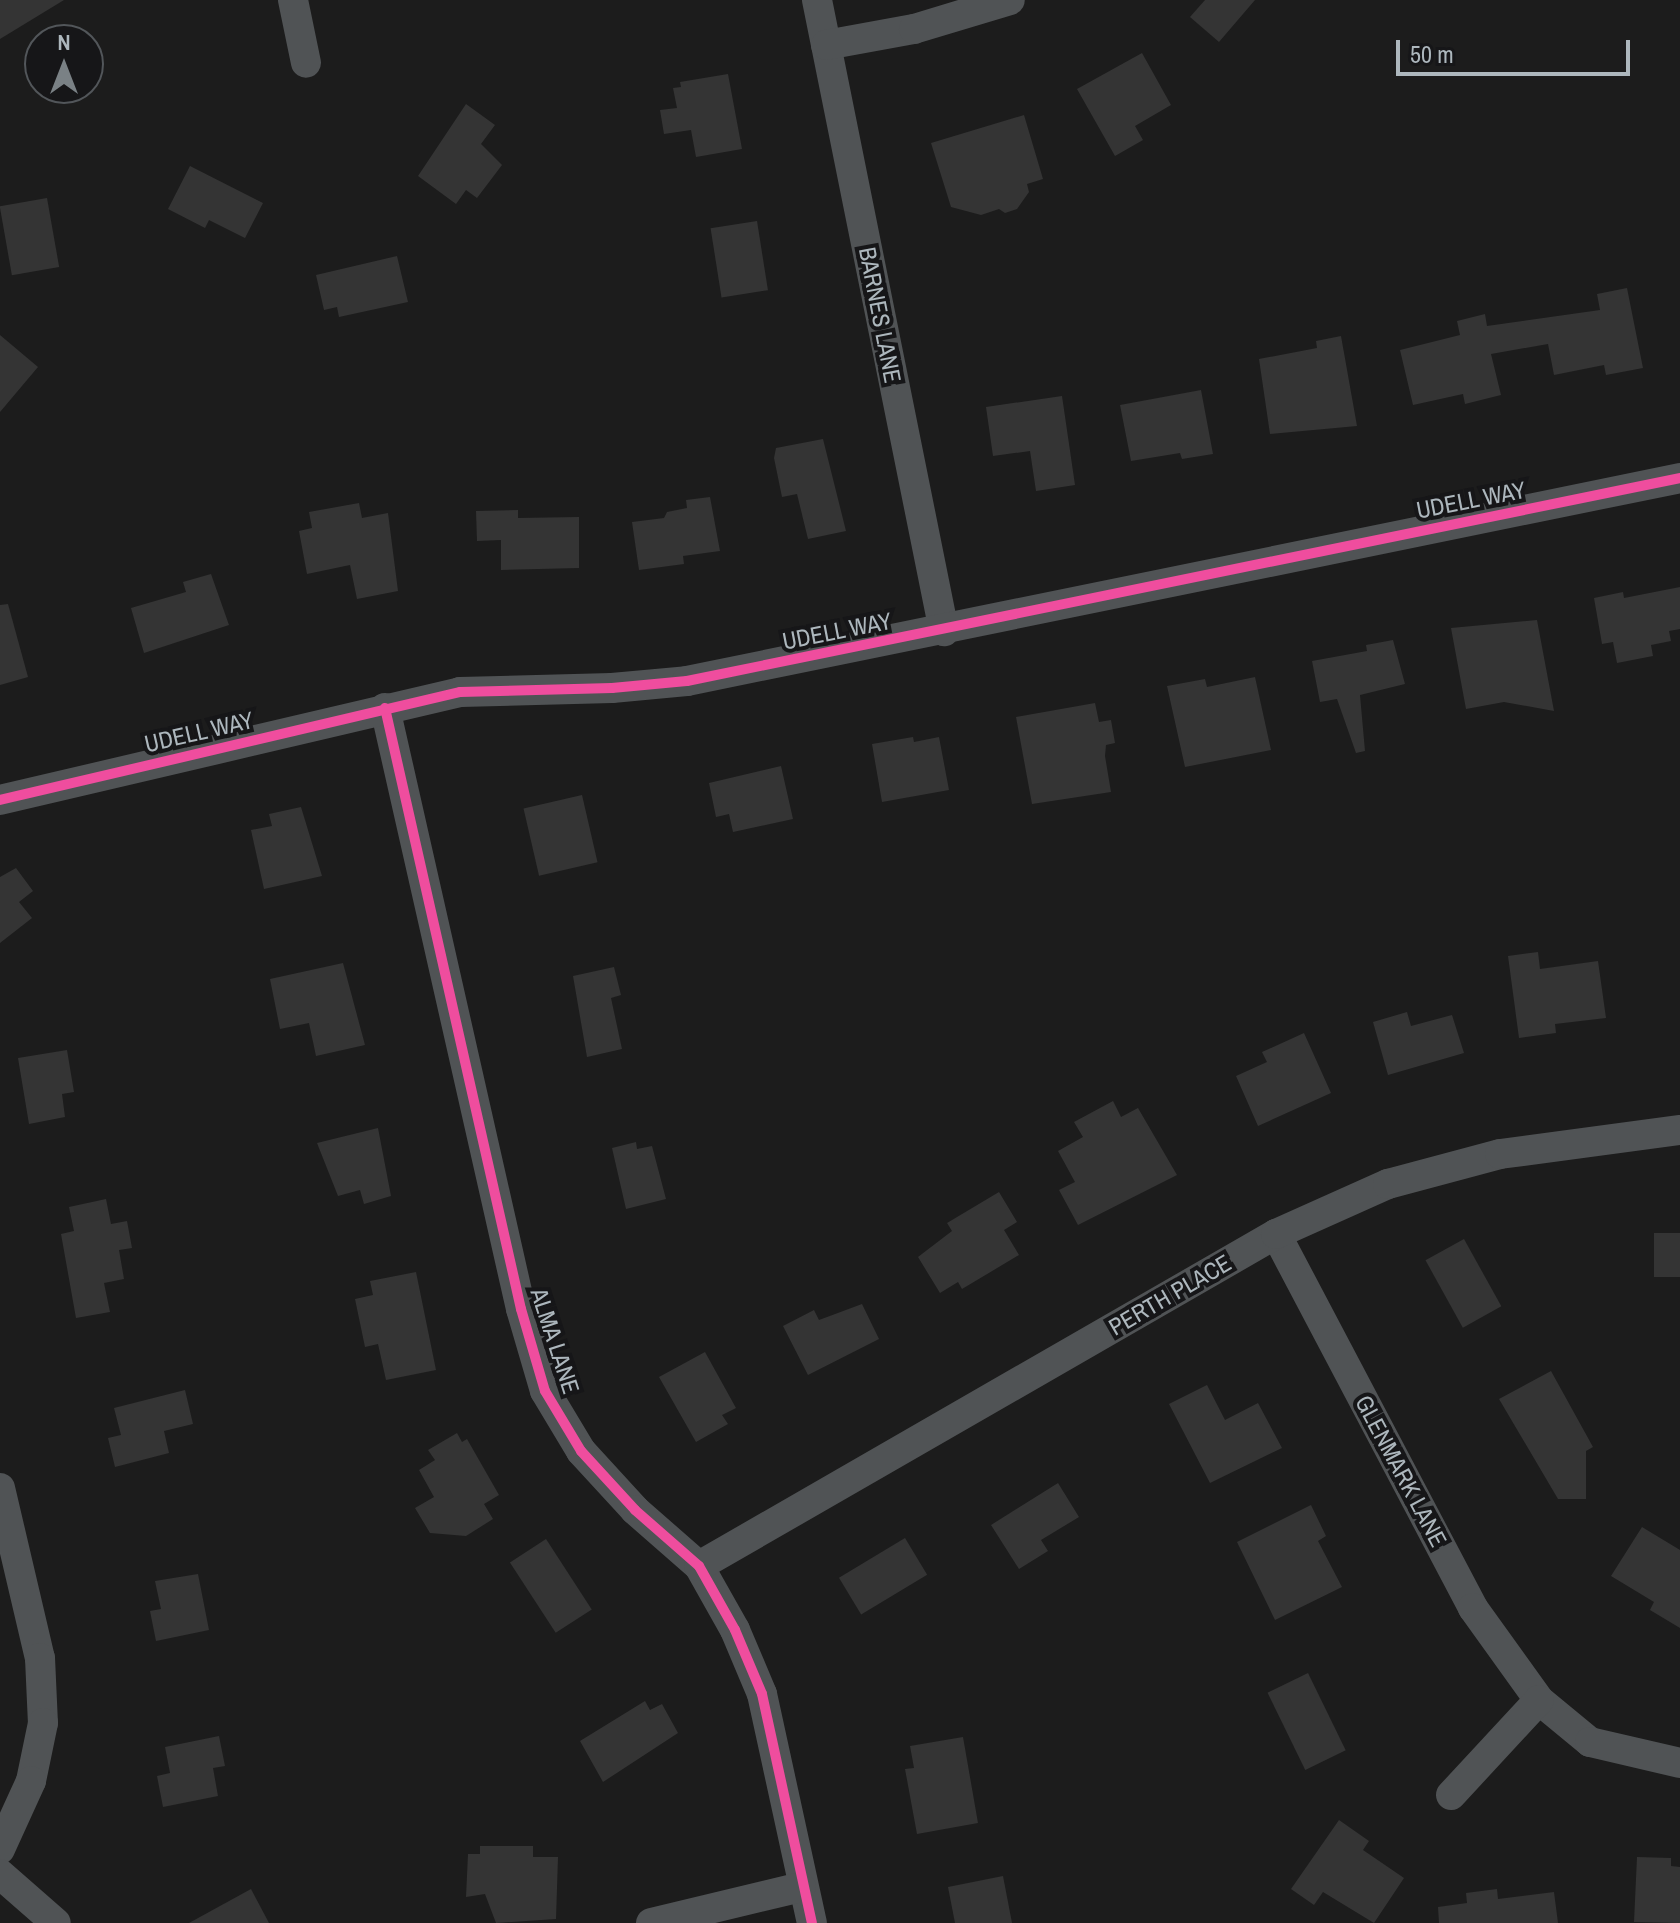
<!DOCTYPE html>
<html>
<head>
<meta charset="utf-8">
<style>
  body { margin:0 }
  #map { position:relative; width:1680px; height:1923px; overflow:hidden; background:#1c1c1c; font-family:"Archivo Narrow",sans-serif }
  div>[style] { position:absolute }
  .building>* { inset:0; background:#343434; transform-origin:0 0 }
  .street>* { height:30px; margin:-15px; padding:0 15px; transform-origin:15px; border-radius:15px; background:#505355 }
  .cycleway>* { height:10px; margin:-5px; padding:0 5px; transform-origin:5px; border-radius:5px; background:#ef4d9e }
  span { translate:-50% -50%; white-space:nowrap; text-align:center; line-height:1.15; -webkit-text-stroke:8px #161618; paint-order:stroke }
  .street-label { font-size:24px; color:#adb7bd }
  .north { position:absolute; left:24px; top:24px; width:80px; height:80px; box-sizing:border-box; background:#161618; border:2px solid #52565a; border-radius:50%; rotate:0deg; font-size:22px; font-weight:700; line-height:32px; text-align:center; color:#adb7bd }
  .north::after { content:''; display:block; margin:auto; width:28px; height:36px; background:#7a8185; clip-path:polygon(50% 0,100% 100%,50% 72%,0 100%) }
  .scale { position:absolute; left:1396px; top:40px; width:234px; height:36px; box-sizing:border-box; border:4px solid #adb7bd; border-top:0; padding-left:10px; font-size:24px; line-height:28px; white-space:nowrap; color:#adb7bd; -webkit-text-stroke:6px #161618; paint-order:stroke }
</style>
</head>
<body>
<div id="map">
  <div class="building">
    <i style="clip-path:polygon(0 0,64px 0,0 39px)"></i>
    <i style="clip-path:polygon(1205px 0,1255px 0,1219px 42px,1190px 17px)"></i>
    <i style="clip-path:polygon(1142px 53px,1171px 105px,1135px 126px,1143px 140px,1115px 156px,1077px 89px)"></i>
    <i style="clip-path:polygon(728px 74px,742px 149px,696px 157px,691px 130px,664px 134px,660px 110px,677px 108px,673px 88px,681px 87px,680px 82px)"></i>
    <i style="clip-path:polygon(466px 104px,495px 125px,481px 144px,502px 165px,477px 198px,466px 190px,456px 204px,418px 176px)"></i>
    <i style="clip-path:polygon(1024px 115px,1043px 179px,1027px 184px,1029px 192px,1017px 209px,1005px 213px,999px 209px,981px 215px,951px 207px,931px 143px)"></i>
    <i style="clip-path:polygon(190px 166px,263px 203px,245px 238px,209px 220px,205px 228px,168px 209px)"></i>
    <i style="left:47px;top:198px;width:70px;height:48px;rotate:80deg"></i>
    <i style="left:757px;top:221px;width:70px;height:47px;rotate:81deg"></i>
    <i style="clip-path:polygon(397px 256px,408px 302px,339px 317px,337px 307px,324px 310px,316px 275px)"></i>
    <i style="clip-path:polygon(1627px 288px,1643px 368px,1606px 375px,1604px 365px,1554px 375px,1548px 344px,1491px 354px,1501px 395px,1465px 404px,1463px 394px,1413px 405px,1400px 350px,1460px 335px,1457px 321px,1485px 314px,1487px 326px,1600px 310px,1597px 294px)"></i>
    <i style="clip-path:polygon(0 335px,38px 367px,0 412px)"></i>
    <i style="clip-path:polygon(1341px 336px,1357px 426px,1270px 434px,1259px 359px,1317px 348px,1316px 341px)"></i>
    <i style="clip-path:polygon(1201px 390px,1213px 454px,1182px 459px,1180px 453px,1131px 461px,1120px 405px)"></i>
    <i style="clip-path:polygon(1062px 396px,1075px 485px,1036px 491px,1030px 451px,993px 456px,986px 407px)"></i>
    <i style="clip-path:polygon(823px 439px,846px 531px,808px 539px,797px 494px,782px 497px,774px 458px,776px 448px)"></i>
    <i style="clip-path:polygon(710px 497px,720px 551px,683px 556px,684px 564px,639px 570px,632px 522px,664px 518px,667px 512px,687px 508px,686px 500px)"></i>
    <i style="clip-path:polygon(359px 503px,362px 518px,388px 513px,398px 591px,357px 599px,350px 565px,307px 574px,299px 531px,312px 528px,309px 512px)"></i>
    <i style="clip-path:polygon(518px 510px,518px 518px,579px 517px,579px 568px,501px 570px,501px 540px,477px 541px,476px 511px)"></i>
    <i style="clip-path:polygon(211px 574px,229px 625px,144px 653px,131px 608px,186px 592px,183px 582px)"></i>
    <i style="clip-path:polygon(1680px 587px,1680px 629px,1669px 631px,1671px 641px,1651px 645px,1653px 656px,1617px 663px,1613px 642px,1602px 644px,1594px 598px,1623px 592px,1624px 598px)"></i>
    <i style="clip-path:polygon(8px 604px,28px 677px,0 685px,0 605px)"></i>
    <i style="clip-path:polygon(1537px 620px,1554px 711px,1504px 702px,1466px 709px,1451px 628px)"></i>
    <i style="clip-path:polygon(1393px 640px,1405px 684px,1360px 695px,1365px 751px,1356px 753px,1337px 699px,1320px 702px,1312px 661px,1367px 651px,1366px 645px)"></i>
    <i style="clip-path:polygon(1255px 677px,1271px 750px,1185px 767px,1167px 686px,1205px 679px,1207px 687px)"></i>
    <i style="clip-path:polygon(1095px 703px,1099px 722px,1111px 720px,1115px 743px,1106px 745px,1105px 756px,1111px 792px,1032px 804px,1016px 717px)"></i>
    <i style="clip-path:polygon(913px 737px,914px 742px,939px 737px,949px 790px,882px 802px,872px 744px)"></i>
    <i style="clip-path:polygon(781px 766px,793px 819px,733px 832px,729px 814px,716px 817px,709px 783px)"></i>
    <i style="left:582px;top:795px;width:69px;height:60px;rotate:77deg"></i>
    <i style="clip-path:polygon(301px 807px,322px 876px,264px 889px,251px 830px,272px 826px,269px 814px)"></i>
    <i style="clip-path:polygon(16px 868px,33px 891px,19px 902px,32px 918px,0 943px,0 877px)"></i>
    <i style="clip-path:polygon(1538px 952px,1540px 969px,1598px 961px,1606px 1018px,1555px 1024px,1556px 1033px,1519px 1038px,1508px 956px)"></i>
    <i style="clip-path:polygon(343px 963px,365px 1045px,316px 1056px,309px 1023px,280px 1029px,270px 979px)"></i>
    <i style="clip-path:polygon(614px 967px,621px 995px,611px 998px,622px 1049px,587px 1057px,573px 976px)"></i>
    <i style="clip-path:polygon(1407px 1012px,1411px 1026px,1452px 1015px,1464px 1053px,1388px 1075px,1373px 1022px)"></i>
    <i style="clip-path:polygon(1304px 1033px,1331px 1093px,1258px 1126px,1236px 1076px,1267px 1062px,1262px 1052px)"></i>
    <i style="clip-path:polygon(67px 1050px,74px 1092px,62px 1094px,65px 1117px,29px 1124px,18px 1058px)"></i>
    <i style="clip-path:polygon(1113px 1101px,1121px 1117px,1138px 1108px,1177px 1175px,1078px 1225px,1059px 1190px,1075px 1182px,1058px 1151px,1083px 1137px,1074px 1122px)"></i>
    <i style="clip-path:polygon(378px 1128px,391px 1196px,364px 1204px,360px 1190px,338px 1196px,317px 1143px)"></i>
    <i style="clip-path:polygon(636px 1142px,637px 1149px,652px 1146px,666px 1199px,626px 1209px,612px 1148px)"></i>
    <i style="clip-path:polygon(999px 1192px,1017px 1222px,1004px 1230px,1019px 1255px,962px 1289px,958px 1282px,940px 1293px,918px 1257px,952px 1231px,947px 1223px)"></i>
    <i style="clip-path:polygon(106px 1199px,111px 1224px,127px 1221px,132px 1248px,119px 1250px,124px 1279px,104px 1283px,110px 1312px,76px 1318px,61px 1234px,74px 1231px,69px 1207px)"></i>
    <i style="left:1680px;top:1233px;width:44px;height:26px;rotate:90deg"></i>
    <i style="left:1464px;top:1239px;width:77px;height:44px;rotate:61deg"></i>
    <i style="clip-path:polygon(416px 1272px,436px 1370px,386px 1380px,378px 1344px,365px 1347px,355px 1299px,373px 1295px,370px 1281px)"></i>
    <i style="clip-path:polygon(862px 1304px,879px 1339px,808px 1375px,783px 1326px,814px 1310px,819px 1320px)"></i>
    <i style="clip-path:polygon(705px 1352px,736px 1408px,722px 1415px,728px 1424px,696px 1442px,659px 1377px)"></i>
    <i style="clip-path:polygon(1551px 1371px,1593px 1447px,1586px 1451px,1586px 1499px,1558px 1499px,1499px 1399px)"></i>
    <i style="clip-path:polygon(1207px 1385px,1225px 1420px,1258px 1403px,1282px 1448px,1210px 1483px,1169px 1404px)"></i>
    <i style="clip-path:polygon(185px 1390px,193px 1424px,164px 1431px,169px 1453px,115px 1467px,108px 1438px,121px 1435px,114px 1408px)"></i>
    <i style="clip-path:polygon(457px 1433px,462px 1442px,467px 1439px,499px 1495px,484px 1504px,493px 1519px,466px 1536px,430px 1533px,415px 1508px,434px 1497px,419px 1470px,435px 1460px,428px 1450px)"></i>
    <i style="clip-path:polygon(1058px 1483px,1079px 1517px,1041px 1540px,1048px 1551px,1019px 1569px,991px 1525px)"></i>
    <i style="clip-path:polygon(1311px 1505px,1326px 1536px,1318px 1541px,1342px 1587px,1275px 1620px,1237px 1542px)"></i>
    <i style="clip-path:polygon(1642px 1527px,1680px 1550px,1680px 1628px,1650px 1610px,1654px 1602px,1611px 1576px)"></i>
    <i style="left:905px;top:1538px;width:43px;height:77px;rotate:59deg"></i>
    <i style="left:546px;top:1539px;width:84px;height:43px;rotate:57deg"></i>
    <i style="clip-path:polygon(198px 1574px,209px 1630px,156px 1641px,150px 1611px,161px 1609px,155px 1581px)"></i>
    <i style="left:1308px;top:1673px;width:86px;height:45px;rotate:64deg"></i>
    <i style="clip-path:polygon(645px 1701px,650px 1710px,662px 1704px,678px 1733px,603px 1782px,580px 1741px)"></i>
    <i style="clip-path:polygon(219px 1736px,225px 1766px,213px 1768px,218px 1796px,163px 1807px,157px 1776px,170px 1773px,165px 1747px)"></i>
    <i style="clip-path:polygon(963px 1737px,978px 1823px,917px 1834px,905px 1769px,914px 1768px,910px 1746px)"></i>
    <i style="clip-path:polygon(1339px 1820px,1369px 1841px,1363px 1850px,1404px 1878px,1374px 1923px,1323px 1892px,1314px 1905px,1291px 1889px)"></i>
    <i style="clip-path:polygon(480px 1846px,533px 1846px,533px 1857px,558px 1857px,556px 1919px,496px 1923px,485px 1894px,466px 1897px,468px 1854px,480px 1854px)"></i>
    <i style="clip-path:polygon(1637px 1857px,1671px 1858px,1671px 1866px,1680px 1867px,1680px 1923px,1634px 1922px)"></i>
    <i style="clip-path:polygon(1003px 1876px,1012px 1923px,955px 1923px,948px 1887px)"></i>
    <i style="clip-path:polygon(251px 1889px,269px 1923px,189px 1923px)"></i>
    <i style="clip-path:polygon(1497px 1889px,1498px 1899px,1554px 1892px,1558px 1923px,1439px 1923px,1438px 1907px,1467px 1903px,1466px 1893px)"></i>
  </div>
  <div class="street">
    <i style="left:293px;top:0;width:64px;rotate:78.3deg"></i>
    <i style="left:817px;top:0;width:644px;rotate:78.62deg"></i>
    <i style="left:826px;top:45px;width:89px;rotate:-10.3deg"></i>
    <i style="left:914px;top:29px;width:100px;rotate:-16.8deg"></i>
    <i style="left:385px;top:708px;width:616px;rotate:77.25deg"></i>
    <i style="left:521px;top:1309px;width:85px;rotate:73.7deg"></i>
    <i style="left:545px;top:1391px;width:70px;rotate:59deg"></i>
    <i style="left:581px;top:1451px;width:80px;rotate:47.5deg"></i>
    <i style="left:635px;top:1510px;width:85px;rotate:41.2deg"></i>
    <i style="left:699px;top:1566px;width:73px;rotate:60.6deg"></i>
    <i style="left:735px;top:1630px;width:69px;rotate:67.1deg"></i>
    <i style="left:762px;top:1694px;width:234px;rotate:77.7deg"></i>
    <i style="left:0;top:800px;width:473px;rotate:-13.2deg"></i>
    <i style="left:460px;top:692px;width:152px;rotate:-1.5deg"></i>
    <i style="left:612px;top:688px;width:75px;rotate:-5.3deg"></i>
    <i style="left:687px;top:681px;width:1014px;rotate:-11.55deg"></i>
    <i style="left:1276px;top:1234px;width:423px;rotate:62.2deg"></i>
    <i style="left:1473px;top:1608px;width:113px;rotate:54.3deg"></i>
    <i style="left:1539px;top:1700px;width:66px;rotate:39.5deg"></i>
    <i style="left:1590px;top:1742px;width:92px;rotate:13.1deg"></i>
    <i style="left:0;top:1488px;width:175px;rotate:76.8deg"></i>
    <i style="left:40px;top:1658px;width:65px;rotate:87.4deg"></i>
    <i style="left:43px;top:1723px;width:59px;rotate:101.7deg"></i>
    <i style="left:31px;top:1781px;width:75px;rotate:114.5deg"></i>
    <i style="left:699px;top:1566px;width:666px;rotate:-29.92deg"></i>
    <i style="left:1276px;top:1234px;width:123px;rotate:-24.1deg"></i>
    <i style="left:1388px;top:1184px;width:116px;rotate:-15deg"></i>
    <i style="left:1500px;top:1154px;width:182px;rotate:-7.6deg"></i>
    <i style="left:1451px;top:1795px;width:129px;rotate:-47.2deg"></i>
    <i style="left:0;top:1874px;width:74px;rotate:41.2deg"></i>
    <i style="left:651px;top:1923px;width:154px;rotate:-13.5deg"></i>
  </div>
  <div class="cycleway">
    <i style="left:385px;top:708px;width:616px;rotate:77.25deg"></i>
    <i style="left:521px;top:1309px;width:85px;rotate:73.7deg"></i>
    <i style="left:545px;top:1391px;width:70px;rotate:59deg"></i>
    <i style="left:581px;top:1451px;width:80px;rotate:47.5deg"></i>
    <i style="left:635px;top:1510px;width:85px;rotate:41.2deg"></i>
    <i style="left:699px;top:1566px;width:73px;rotate:60.6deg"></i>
    <i style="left:735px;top:1630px;width:69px;rotate:67.1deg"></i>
    <i style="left:762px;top:1694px;width:234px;rotate:77.7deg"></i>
    <i style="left:0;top:800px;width:473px;rotate:-13.2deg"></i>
    <i style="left:460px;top:692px;width:152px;rotate:-1.5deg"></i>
    <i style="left:612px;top:688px;width:75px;rotate:-5.3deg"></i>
    <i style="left:687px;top:681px;width:1014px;rotate:-11.55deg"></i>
  </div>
  <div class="street-label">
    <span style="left:880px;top:315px;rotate:79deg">BARNES LANE</span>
    <span style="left:1471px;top:500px;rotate:-11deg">UDELL WAY</span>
    <span style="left:837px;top:631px;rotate:-11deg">UDELL WAY</span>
    <span style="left:199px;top:732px;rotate:-13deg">UDELL WAY</span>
    <span style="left:1170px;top:1295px;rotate:-30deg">PERTH PLACE</span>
    <span style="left:555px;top:1341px;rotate:72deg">ALMA LANE</span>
    <span style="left:1401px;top:1471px;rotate:62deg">GLENMARK LANE</span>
  </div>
  <div class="north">N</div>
  <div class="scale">50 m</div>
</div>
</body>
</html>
